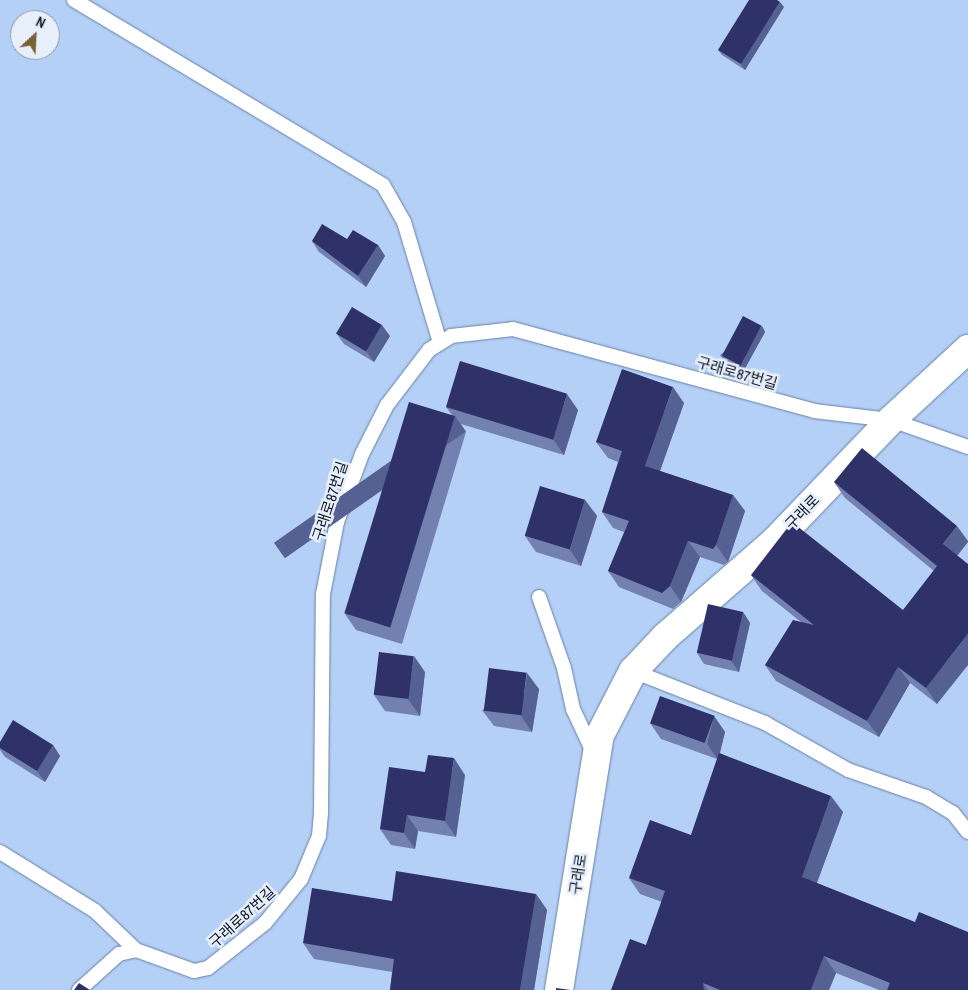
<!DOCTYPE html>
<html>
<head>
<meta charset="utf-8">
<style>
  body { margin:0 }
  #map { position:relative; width:968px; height:990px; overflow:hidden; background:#b5d0f6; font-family:"Archivo Narrow","Noto Sans KR",sans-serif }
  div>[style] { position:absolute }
  .roads { filter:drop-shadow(0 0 1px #6982a5) drop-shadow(0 0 1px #6982a5) }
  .lane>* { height:14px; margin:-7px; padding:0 7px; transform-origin:7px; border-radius:7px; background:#fff }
  .street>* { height:28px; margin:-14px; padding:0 14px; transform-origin:14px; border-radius:14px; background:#fff }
  .wall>* { inset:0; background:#7281b0 }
  .shaded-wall>* { inset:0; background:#566193; transform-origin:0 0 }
  .building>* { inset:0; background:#2e3269; transform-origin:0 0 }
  span { translate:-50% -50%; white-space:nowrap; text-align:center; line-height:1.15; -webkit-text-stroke:5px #e7effb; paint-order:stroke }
  .street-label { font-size:15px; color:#0d1624 }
  .north { position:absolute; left:10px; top:10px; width:50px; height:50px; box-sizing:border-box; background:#e7effb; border:1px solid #9098a5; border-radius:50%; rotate:25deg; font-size:14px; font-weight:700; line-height:20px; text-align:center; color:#0d1624 }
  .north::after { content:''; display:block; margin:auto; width:18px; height:22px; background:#7d6034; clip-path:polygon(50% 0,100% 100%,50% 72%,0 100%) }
</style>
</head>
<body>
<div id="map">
  <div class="roads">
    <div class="lane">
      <i style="left:74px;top:0;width:360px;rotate:30.9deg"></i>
      <i style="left:383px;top:185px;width:43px;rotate:60.4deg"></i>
      <i style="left:404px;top:222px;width:126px;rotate:73.4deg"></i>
      <i style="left:539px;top:597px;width:75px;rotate:70.6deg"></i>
      <i style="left:564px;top:668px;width:42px;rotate:77.6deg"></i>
      <i style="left:573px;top:709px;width:50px;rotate:65deg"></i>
      <i style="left:633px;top:671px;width:142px;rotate:21.5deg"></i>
      <i style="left:765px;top:723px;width:95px;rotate:29.5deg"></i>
      <i style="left:848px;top:770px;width:83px;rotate:19.1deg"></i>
      <i style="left:926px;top:797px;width:31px;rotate:31deg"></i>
      <i style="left:953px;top:813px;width:24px;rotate:52deg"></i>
      <i style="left:0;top:852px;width:112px;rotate:31.8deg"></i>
      <i style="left:95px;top:911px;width:57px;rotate:43.6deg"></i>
      <i style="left:79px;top:990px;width:54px;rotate:-42deg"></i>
      <i style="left:119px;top:954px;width:17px;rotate:-13deg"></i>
      <i style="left:136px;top:950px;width:62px;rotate:19.9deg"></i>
      <i style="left:194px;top:971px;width:14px;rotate:-12deg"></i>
      <i style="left:208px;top:968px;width:73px;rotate:-38.3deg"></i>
      <i style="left:265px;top:923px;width:57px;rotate:-50.7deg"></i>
      <i style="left:301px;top:879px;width:47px;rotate:-67.3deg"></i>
      <i style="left:319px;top:836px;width:25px;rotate:-85deg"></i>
      <i style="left:321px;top:811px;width:217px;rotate:-89.5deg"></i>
      <i style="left:323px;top:594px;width:73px;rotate:-79deg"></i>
      <i style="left:337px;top:522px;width:72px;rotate:-69.8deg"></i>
      <i style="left:362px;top:454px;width:55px;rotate:-63deg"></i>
      <i style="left:387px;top:405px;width:69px;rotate:-52.6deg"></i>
      <i style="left:429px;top:350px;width:26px;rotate:-32deg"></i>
      <i style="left:451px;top:336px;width:62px;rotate:-6.4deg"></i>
      <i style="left:513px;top:329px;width:312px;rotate:15.2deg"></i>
      <i style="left:814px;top:411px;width:78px;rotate:6.7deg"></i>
      <i style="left:891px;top:420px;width:82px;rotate:19.3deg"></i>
    </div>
    <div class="street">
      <i style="left:559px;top:990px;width:258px;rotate:-80.9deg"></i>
      <i style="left:600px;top:735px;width:72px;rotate:-62.7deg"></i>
      <i style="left:633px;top:671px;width:47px;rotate:-46.7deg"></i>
      <i style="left:665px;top:637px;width:146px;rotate:-41.1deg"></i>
      <i style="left:775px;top:541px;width:168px;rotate:-46.2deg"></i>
      <i style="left:891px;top:420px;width:105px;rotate:-42.7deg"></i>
    </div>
  </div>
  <div class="wall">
    <i style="clip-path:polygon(784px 7px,745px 70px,722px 55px,718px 50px)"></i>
    <i style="clip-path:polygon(347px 239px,378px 245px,385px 256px,366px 287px,319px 252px,312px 241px)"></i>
    <i style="clip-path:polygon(762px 326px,765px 332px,743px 372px,724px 361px,720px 355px)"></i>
    <i style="clip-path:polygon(336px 333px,390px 336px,374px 362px,344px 344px)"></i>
    <i style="clip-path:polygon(684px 403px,660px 471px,733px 495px,745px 511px,728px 562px,724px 565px,700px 557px,681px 602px,673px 609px,619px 587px,608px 571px,624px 532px,613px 528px,602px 512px,618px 462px,608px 458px,596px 442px)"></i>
    <i style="clip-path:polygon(446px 407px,578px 410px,564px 455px,461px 424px,466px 432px,402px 644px,356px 630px,345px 614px,452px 415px)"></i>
    <i style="clip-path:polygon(834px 482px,957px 555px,937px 704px,910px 683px,879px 737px,776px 681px,765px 665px,801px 622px,762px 591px,751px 575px,903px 610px,934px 571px,845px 498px)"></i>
    <i style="clip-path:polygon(585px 500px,597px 516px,581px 566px,536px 552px,525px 536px)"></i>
    <i style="clip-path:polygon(743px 612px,750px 623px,739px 672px,704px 664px,697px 653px)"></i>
    <i style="clip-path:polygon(425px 672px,420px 716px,385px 711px,374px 695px)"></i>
    <i style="clip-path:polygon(539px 689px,532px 732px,494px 726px,482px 710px)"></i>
    <i style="clip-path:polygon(714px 716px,725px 732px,720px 753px,843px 812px,817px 883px,968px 990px,879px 990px,836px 973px,829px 990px,611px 990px,646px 945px,662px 902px,640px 894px,629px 878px,691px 835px,717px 759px,661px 739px,650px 723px)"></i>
    <i style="clip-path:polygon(0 742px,53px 745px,60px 756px,45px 782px,5px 757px,0 750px)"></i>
    <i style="clip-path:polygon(425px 772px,465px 775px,456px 837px,418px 831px,415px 849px,391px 845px,380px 829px)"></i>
    <i style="clip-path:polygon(536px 894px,547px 910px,534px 990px,390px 990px,392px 972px,314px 959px,303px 943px,392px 901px)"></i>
  </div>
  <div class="shaded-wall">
    <i style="clip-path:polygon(780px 2px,784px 7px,745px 70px,741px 64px)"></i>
    <i style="clip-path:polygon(378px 245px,385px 256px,366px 287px,358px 276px)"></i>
    <i style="clip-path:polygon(382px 325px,390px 336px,374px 362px,366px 351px)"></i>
    <i style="clip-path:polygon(762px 326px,765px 332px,743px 372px,739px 366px)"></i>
    <i style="clip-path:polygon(673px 387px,684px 403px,656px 482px,645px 466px)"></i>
    <i style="clip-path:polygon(567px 394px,578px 410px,564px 455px,553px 439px)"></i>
    <i style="left:455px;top:416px;width:19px;height:221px;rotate:55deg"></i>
    <i style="clip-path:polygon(733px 495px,745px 511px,728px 562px,716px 545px)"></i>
    <i style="clip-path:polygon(585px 500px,597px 516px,581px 566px,570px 550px)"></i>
    <i style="clip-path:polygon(957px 526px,968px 541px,968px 542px,954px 560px,943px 544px)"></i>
    <i style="clip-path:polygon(688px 541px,700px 557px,681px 602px,670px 586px)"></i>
    <i style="clip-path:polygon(743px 612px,750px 623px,739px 672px,731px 661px)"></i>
    <i style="clip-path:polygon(968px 634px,968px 665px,937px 704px,926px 688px)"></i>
    <i style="clip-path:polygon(414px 656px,425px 672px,420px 716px,408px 699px)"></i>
    <i style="clip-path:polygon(898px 667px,910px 683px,879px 737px,867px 721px)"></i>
    <i style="clip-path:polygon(527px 673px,539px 689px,532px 732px,521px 716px)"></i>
    <i style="clip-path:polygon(714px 716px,725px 732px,718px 760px,707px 744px)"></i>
    <i style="clip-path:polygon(53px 745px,60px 756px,45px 782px,37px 771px)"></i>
    <i style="clip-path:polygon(454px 758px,465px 775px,456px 837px,445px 821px)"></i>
    <i style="clip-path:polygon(831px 796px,843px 812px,813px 893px,802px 877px)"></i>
    <i style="clip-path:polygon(407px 815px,418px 831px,415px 849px,404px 833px)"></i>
    <i style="clip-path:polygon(536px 894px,547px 910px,534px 990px,520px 990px)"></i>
    <i style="clip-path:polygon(824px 956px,836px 973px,829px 990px,811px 990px)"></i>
    <i style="clip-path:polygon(703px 983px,708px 990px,704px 990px)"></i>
  </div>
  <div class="building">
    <i style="clip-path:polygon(749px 0,777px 0,780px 2px,741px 64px,718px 50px)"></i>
    <i style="clip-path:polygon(322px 224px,347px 239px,353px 230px,378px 245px,358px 276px,312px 241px)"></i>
    <i style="left:352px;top:307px;width:35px;height:31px;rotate:31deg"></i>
    <i style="left:743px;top:316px;width:21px;height:45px;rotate:28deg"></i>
    <i style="left:460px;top:361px;width:112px;height:48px;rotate:17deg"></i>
    <i style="clip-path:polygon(622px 369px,673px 387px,645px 466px,733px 495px,716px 545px,713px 549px,688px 541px,670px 586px,662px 593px,608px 571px,629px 521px,602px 512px,622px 451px,596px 442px)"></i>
    <i style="left:409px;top:402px;width:48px;height:221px;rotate:17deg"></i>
    <i style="clip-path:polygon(862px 448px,957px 526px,943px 544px,968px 564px,968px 634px,926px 688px,898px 667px,867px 721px,765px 665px,793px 620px,814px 625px,751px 575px,792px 522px,903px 610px,937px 566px,834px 482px)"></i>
    <i style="left:540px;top:486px;width:47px;height:52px;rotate:17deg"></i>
    <i style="left:708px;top:604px;width:36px;height:50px;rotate:13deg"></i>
    <i style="left:379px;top:652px;width:35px;height:43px;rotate:7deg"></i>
    <i style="left:489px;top:668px;width:38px;height:43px;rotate:7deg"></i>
    <i style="left:660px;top:696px;width:58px;height:29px;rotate:20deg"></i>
    <i style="clip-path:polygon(13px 720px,53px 745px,37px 771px,0 748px,0 742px)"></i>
    <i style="clip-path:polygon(719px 753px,831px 796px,802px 877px,915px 922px,919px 912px,968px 932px,968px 990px,887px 990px,890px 983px,824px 956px,811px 990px,720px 990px,703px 983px,704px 990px,611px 990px,630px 939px,646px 945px,665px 891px,629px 878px,650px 820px,691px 835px)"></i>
    <i style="clip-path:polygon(428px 755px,454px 758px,445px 821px,407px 815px,404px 833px,380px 829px,389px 767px,425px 772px)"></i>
    <i style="clip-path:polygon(396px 871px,536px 894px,520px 990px,390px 990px,394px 959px,303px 943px,312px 888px,392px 901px)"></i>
    <i style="clip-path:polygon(79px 983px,90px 990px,74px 990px)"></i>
    <i style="clip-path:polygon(556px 988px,571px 990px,556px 990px)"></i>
  </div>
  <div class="street-label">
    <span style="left:737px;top:373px;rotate:16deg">구래로87번길</span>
    <span style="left:330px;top:501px;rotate:-72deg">구래로87번길</span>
    <span style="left:802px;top:512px;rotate:-46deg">구래로</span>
    <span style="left:578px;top:874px;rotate:-81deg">구래로</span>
    <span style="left:242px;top:917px;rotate:-42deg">구래로87번길</span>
  </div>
  <div class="north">N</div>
</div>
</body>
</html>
